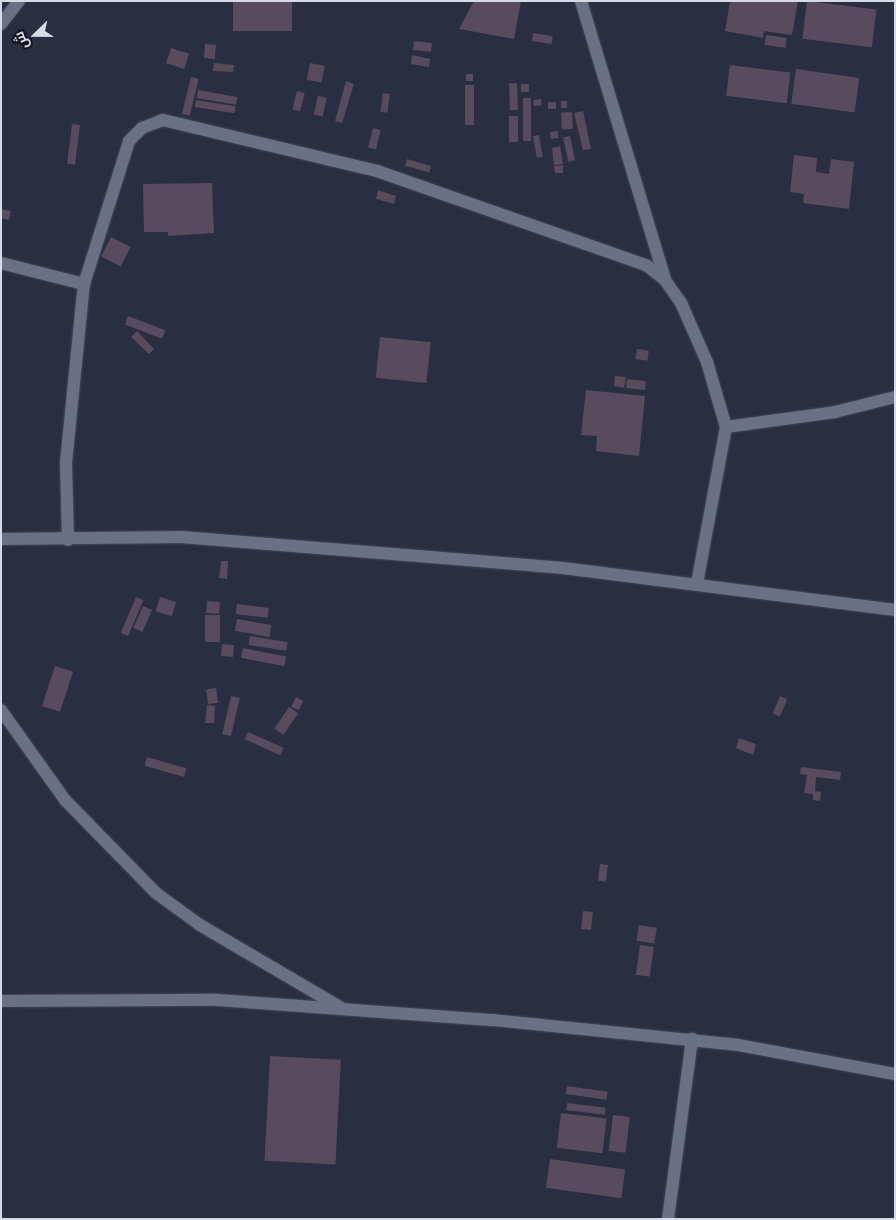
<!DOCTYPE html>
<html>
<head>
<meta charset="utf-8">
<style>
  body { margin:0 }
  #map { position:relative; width:896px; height:1220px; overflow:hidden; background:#292e40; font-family:Montserrat,Cairo,sans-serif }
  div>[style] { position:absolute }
  .building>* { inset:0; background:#584b5d; transform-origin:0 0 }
  .roads { filter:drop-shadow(0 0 1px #454958) drop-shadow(0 0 1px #454958) }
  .lane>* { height:12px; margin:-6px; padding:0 6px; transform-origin:6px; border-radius:6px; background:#6a7185 }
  span { translate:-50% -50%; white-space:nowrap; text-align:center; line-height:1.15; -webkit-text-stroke:5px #14171f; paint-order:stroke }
  .frame { position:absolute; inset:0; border:2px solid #d7dbe7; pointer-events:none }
  .north { position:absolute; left:10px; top:10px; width:50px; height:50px; -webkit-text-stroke:4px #14171f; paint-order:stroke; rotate:248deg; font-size:14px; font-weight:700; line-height:20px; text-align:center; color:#d7dbe7 }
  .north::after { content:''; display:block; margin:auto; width:18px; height:22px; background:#d7dbe7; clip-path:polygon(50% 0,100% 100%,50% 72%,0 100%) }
</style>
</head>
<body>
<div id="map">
  <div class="building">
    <i style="left:233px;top:1px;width:59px;height:30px"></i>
    <i style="clip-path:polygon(474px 1px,521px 1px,514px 39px,459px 29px)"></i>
    <i style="clip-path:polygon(730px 1px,798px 1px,792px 35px,764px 31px,763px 38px,725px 31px)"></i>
    <i style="left:807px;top:1px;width:70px;height:38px;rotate:7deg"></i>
    <i style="left:533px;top:33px;width:20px;height:8px;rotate:9deg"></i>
    <i style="left:766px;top:35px;width:21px;height:10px;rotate:8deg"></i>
    <i style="left:414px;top:41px;width:18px;height:9px;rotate:6deg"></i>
    <i style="left:205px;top:44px;width:11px;height:14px;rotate:5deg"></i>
    <i style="left:171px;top:48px;width:19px;height:16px;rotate:18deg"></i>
    <i style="clip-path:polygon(412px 55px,430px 59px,429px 67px,411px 64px)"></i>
    <i style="clip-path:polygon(214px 63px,234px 65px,233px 72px,213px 71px)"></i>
    <i style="left:310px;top:63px;width:15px;height:17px;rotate:11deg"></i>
    <i style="left:730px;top:65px;width:61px;height:31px;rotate:7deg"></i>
    <i style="left:796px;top:69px;width:64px;height:35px;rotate:8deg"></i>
    <i style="left:466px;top:74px;width:7px;height:7px"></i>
    <i style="left:191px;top:77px;width:8px;height:38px;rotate:14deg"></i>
    <i style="clip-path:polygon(346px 81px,354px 84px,342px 123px,335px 121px)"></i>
    <i style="left:517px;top:83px;width:27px;height:8px;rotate:88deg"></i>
    <i style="left:521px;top:84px;width:8px;height:8px"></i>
    <i style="left:465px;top:85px;width:9px;height:40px"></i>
    <i style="left:198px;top:90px;width:40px;height:8px;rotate:10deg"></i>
    <i style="left:297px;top:91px;width:8px;height:19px;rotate:14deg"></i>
    <i style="left:383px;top:93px;width:7px;height:19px;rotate:8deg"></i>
    <i style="left:318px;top:96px;width:9px;height:19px;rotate:13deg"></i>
    <i style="left:523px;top:98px;width:8px;height:43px"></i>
    <i style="left:541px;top:99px;width:6px;height:8px;rotate:81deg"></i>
    <i style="left:196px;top:100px;width:40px;height:7px;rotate:9deg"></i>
    <i style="left:561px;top:101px;width:6px;height:7px"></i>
    <i style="left:548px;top:102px;width:8px;height:7px"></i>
    <i style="clip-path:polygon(583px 111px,591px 149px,583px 150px,574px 113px)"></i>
    <i style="left:572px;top:112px;width:17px;height:11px;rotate:87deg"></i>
    <i style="left:509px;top:116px;width:9px;height:26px"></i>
    <i style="left:72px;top:124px;width:8px;height:40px;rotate:7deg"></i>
    <i style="left:373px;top:128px;width:8px;height:20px;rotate:14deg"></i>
    <i style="clip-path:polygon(558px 131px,558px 138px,551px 139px,550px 132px)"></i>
    <i style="left:539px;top:135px;width:22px;height:6px;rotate:80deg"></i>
    <i style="left:570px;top:136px;width:25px;height:7px;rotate:78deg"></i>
    <i style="clip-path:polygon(560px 146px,563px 164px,554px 165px,552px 148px)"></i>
    <i style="clip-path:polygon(794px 155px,817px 158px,816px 172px,829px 174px,831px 159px,854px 162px,849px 209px,803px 203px,804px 194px,790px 192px)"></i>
    <i style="left:407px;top:159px;width:25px;height:7px;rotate:16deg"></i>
    <i style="clip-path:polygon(563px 165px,563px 173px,555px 173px,554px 166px)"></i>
    <i style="clip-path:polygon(212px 183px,214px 233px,168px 236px,168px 232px,144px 232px,143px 184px)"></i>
    <i style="clip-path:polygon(378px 190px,396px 196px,394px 204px,376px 199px)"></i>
    <i style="clip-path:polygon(1px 209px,11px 211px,9px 220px,1px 218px)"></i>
    <i style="left:111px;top:237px;width:22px;height:22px;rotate:27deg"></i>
    <i style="left:128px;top:316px;width:40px;height:9px;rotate:21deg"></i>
    <i style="clip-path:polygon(137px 331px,154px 349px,149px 354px,131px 337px)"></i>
    <i style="left:380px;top:337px;width:51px;height:41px;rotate:6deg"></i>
    <i style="left:637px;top:349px;width:12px;height:10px;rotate:9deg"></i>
    <i style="clip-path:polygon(615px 376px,626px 377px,624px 388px,614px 386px)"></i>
    <i style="left:627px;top:379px;width:19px;height:9px;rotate:6deg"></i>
    <i style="clip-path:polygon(586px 390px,645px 396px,639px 456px,596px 451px,597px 436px,581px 435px)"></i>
    <i style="clip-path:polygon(221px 561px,228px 561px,227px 579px,219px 578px)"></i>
    <i style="left:136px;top:597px;width:8px;height:39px;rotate:23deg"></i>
    <i style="left:160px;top:597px;width:17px;height:15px;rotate:17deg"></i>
    <i style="left:207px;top:601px;width:13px;height:12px;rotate:4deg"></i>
    <i style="left:237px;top:604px;width:32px;height:10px;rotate:7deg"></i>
    <i style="left:143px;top:606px;width:10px;height:24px;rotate:24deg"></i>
    <i style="left:205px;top:615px;width:15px;height:27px"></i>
    <i style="left:237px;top:619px;width:35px;height:12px;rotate:10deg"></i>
    <i style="left:250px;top:636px;width:38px;height:9px;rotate:9deg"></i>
    <i style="left:222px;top:644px;width:12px;height:12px;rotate:5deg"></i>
    <i style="left:243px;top:648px;width:44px;height:10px;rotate:11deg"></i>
    <i style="left:55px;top:666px;width:19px;height:42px;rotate:18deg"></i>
    <i style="left:216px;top:688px;width:15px;height:10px;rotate:82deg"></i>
    <i style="left:231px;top:696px;width:9px;height:39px;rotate:13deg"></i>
    <i style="left:780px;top:696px;width:8px;height:19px;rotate:23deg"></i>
    <i style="clip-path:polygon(296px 697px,303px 701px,299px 710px,291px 707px)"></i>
    <i style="clip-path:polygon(207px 705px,215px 706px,214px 723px,205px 723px)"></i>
    <i style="left:289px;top:707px;width:11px;height:26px;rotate:34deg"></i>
    <i style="left:248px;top:732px;width:39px;height:8px;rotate:24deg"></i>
    <i style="clip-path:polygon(739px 738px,756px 744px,753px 755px,736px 748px)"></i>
    <i style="left:147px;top:757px;width:41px;height:9px;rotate:16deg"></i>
    <i style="clip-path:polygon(801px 767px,841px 772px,840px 780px,816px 777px,815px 791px,821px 792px,820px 801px,813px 800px,813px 794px,804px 793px,807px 775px,800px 774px)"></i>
    <i style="left:600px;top:864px;width:8px;height:17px;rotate:7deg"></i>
    <i style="left:583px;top:911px;width:10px;height:18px;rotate:6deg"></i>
    <i style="left:639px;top:925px;width:18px;height:16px;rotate:9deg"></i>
    <i style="left:640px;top:945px;width:14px;height:30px;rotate:8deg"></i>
    <i style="left:270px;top:1056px;width:71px;height:105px;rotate:3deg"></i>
    <i style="left:567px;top:1086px;width:41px;height:8px;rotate:8deg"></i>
    <i style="left:567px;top:1103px;width:39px;height:7px;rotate:7deg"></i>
    <i style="left:561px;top:1113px;width:46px;height:35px;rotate:7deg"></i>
    <i style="left:613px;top:1115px;width:17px;height:36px;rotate:7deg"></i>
    <i style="left:550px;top:1159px;width:76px;height:29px;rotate:8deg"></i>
  </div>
  <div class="roads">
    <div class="lane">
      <i style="left:581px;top:1px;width:291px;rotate:73.2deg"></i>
      <i style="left:1px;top:24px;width:29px;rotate:-52deg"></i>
      <i style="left:1px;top:263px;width:86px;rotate:14.2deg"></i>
      <i style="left:726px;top:427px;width:110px;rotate:-7.8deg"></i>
      <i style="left:835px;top:412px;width:62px;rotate:-14deg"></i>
      <i style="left:1px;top:539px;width:180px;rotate:-0.6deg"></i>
      <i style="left:181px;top:537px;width:250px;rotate:4.6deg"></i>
      <i style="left:430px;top:557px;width:133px;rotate:4.7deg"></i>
      <i style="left:563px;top:568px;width:335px;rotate:7.2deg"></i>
      <i style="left:68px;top:540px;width:77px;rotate:-91.5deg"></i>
      <i style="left:66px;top:463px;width:180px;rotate:-84.3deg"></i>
      <i style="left:84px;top:284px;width:150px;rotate:-72.5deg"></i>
      <i style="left:129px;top:141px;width:18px;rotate:-45deg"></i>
      <i style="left:142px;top:128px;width:22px;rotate:-21deg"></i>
      <i style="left:163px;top:120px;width:220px;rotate:13.4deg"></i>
      <i style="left:377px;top:171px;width:285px;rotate:19.3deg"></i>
      <i style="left:646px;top:265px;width:24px;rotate:38deg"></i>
      <i style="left:665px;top:280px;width:28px;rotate:55deg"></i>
      <i style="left:681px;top:303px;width:64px;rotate:66.2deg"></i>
      <i style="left:707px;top:362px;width:68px;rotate:73.7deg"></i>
      <i style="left:726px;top:427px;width:160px;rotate:100.5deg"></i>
      <i style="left:1px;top:710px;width:110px;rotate:54.6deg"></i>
      <i style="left:65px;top:800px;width:130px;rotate:45.6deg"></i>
      <i style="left:156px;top:893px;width:54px;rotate:36deg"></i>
      <i style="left:200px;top:925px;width:162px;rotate:30.4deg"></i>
      <i style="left:1px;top:1001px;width:217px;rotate:-0.3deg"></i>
      <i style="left:218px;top:1000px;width:276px;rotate:4.2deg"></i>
      <i style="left:493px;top:1020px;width:246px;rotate:5.8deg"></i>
      <i style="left:738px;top:1045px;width:160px;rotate:10.5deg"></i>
      <i style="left:668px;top:1219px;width:182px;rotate:-82.4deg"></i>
    </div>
  </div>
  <div class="frame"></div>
  <div class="north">ش</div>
</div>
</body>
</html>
